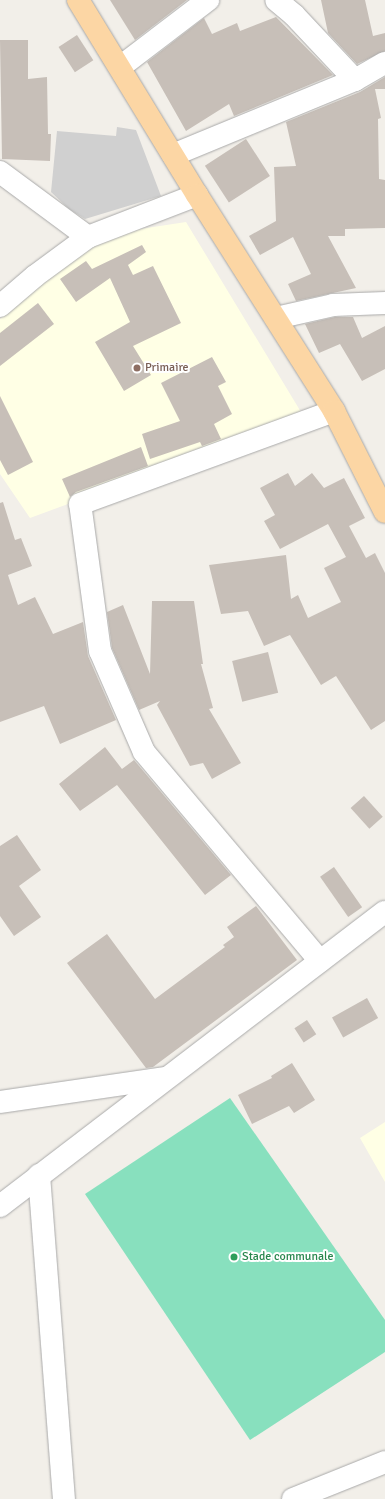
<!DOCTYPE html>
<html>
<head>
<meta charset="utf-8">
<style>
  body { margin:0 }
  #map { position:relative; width:385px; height:1499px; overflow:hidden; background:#f2efe9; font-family:Signika,sans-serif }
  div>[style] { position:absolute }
  .education>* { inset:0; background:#ffffe5 }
  .religious>* { inset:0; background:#d0d0d0 }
  .pitch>* { inset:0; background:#88e0be }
  .building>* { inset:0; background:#c7bfb8; transform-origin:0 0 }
  .roads { filter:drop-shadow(0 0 1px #a9a9a9) drop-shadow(0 0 1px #a9a9a9) }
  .minor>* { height:22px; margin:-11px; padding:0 11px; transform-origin:11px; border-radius:11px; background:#fff }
  .major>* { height:22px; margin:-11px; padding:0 11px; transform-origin:11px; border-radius:11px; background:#fcd6a4 }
  .dots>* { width:11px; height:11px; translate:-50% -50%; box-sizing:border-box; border:2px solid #fff; border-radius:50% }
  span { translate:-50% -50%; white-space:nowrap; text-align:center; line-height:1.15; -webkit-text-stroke:4px #fff; paint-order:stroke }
  .education-label { font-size:12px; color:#785e54 }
  .left { translate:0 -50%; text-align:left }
  .leisure-label { font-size:12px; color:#27864d }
</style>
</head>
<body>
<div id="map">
  <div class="education">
    <i style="clip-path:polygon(186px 222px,304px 417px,30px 518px,0 474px,0 319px,83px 248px,88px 237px)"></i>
    <i style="clip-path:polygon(385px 1122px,385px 1182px,360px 1138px)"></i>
  </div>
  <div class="religious">
    <i style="clip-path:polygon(117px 127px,136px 130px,161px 196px,85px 219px,69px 209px,51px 192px,57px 131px,116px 136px)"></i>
  </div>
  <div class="pitch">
    <i style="clip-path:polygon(230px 1098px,385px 1320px,385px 1352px,250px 1440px,85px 1194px)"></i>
  </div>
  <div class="building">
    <i style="clip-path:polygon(110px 0,187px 0,135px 40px)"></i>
    <i style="clip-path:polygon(321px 0,365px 0,373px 36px,385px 33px,385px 51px,357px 64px,328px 33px)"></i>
    <i style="clip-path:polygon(276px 17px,333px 75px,234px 116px,229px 104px,186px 131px,147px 62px,204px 18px,212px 34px,237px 23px,240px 31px)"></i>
    <i style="left:77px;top:35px;width:30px;height:22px;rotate:57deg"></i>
    <i style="clip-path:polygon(0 40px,28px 40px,28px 79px,47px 77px,48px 134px,51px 134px,50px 161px,2px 159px)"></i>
    <i style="clip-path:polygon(385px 77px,385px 89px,375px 89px,381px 118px,378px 119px,379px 179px,385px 180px,385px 228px,345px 229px,345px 236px,328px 236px,356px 288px,296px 301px,288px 284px,311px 274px,293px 237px,260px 255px,249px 236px,276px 221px,274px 167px,296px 166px,286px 122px,360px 92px)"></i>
    <i style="left:246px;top:139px;width:44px;height:49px;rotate:57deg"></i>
    <i style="clip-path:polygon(142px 245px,146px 252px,128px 265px,133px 275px,153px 266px,181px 323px,133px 346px,151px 375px,124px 391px,95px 342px,130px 322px,110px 278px,76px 302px,60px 279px,86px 261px,92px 269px)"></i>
    <i style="clip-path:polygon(38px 303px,54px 324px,0 366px,0 333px)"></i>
    <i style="clip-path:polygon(335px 317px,353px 317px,362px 338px,385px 326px,385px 369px,362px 381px,340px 344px,319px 353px,305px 324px)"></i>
    <i style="clip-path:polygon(212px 357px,226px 382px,218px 386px,232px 414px,214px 424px,221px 439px,202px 446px,200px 442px,150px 459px,142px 434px,180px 421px,161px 383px)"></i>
    <i style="clip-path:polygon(0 396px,33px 462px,8px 475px,0 460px)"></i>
    <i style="clip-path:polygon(141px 447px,148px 466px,76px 492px,70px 497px,62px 479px)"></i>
    <i style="clip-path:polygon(288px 473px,295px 486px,312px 473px,324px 488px,344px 478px,365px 518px,349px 526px,366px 558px,375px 553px,385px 573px,385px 721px,371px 730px,336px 676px,321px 685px,290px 635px,264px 646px,248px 611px,221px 614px,209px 565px,286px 555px,291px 599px,298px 595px,308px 618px,341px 602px,324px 568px,346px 557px,328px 524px,280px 549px,264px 521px,275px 515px,260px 488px)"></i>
    <i style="clip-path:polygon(3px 502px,15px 540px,21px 538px,32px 566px,8px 575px,18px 605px,35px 597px,53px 634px,83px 622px,88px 656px,116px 720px,60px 744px,44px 706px,0 722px,0 503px)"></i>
    <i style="clip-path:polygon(152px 601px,194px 601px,203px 664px,201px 664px,213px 708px,209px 709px,241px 763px,212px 779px,203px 763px,190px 766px,157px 705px,160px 701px,139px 710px,112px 648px,107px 612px,123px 605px,150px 674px)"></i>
    <i style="left:268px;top:652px;width:42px;height:37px;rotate:76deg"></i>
    <i style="clip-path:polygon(105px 747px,122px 769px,134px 760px,231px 875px,205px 895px,117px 785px,80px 811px,59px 784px)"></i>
    <i style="left:364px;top:796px;width:28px;height:18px;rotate:48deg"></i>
    <i style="clip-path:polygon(17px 835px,41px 870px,19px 886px,41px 917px,14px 936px,0 916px,0 846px)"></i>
    <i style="left:334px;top:867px;width:49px;height:17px;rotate:55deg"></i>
    <i style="clip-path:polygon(256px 906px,297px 960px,153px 1067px,146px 1068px,67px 963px,107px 934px,155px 999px,225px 947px,223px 945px,234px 937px,227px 927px)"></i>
    <i style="left:367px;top:998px;width:23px;height:40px;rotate:61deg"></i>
    <i style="left:307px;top:1020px;width:17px;height:15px;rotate:57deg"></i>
    <i style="clip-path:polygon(292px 1063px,315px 1100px,294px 1113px,289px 1106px,252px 1124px,238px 1095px,272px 1078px,271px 1076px)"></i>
  </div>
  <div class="roads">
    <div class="minor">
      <i style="left:120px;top:67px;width:111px;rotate:-37.3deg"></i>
      <i style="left:355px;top:80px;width:34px;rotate:-30deg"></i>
      <i style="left:173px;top:155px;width:197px;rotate:-22.4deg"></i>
      <i style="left:355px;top:80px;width:89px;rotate:-133.2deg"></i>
      <i style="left:294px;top:15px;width:23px;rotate:-140deg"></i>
      <i style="left:0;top:172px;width:109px;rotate:36.5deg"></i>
      <i style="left:0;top:306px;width:46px;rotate:-40.6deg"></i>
      <i style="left:35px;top:276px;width:66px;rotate:-36.3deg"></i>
      <i style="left:88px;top:237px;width:117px;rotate:-21.1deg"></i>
      <i style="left:276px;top:318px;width:58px;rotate:-12.8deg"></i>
      <i style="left:333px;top:305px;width:52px;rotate:-2.2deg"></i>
      <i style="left:320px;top:961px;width:273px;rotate:-130.1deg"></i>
      <i style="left:144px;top:752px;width:110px;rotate:-113.5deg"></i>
      <i style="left:100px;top:651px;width:148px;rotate:-97.7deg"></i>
      <i style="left:80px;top:504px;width:270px;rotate:-20.1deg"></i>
      <i style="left:0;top:1102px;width:167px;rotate:-8.3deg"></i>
      <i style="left:39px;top:1175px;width:325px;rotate:85.6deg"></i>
      <i style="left:0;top:1206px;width:484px;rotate:-37.4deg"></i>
      <i style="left:293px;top:1499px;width:99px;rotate:-21.9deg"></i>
    </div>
    <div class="major">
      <i style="left:78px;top:0;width:228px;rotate:58.6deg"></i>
      <i style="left:197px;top:195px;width:256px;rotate:57.6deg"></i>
      <i style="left:334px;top:411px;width:113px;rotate:63.2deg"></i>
    </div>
  </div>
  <div class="dots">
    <i style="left:137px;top:368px;background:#8d6e63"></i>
    <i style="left:234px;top:1257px;background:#2e9e5b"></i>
  </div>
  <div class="education-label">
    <span class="left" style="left:145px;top:368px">Primaire</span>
  </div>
  <div class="leisure-label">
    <span class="left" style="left:242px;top:1257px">Stade communale</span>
  </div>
</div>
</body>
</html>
